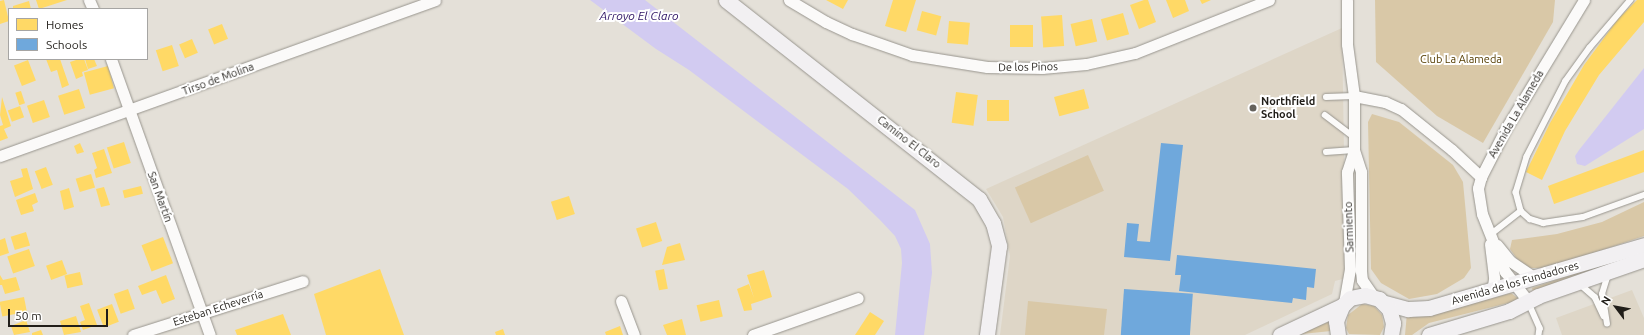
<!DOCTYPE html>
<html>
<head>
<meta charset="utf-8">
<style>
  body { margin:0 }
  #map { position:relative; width:1644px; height:335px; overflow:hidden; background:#e4e0d8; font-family:Ubuntu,sans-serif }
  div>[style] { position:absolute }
  .built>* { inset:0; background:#ded6c7 }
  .green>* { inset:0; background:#d9c8a7; transform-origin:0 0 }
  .water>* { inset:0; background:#d2cbf1 }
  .homes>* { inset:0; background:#ffd966; transform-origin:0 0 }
  .schools>* { inset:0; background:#6fa8dc; transform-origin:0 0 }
  .roads { filter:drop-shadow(0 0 1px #98958e) drop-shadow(0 0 1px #98958e) }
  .lane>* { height:5.5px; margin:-2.75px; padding:0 2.75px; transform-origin:2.75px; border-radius:2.75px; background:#fbfaf9 }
  .street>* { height:11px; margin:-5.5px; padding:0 5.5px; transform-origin:5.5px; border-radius:5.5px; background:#fbfaf9 }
  .secondary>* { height:15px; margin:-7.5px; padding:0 7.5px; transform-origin:7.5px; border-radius:7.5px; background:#f2f0f2 }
  .dots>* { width:11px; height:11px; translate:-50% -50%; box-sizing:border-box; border:2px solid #fff; border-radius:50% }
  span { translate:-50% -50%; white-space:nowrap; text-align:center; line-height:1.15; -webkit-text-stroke:4px #fff; paint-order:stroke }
  .park-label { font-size:11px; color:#553d00 }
  .street-label { font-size:11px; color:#211e19 }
  .poi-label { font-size:11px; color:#211e19; font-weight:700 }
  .left { translate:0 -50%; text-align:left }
  .water-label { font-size:12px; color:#2d1263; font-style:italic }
  .legend { position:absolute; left:8px; top:8px; width:140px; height:52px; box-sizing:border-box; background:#fff; border:1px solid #a6a5a3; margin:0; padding:5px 7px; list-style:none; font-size:12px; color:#211e19 }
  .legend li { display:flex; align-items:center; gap:8px; height:20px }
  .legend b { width:20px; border:1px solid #a6a5a3 }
  .north { position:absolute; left:1596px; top:287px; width:40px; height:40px; -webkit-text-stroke:3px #fff; paint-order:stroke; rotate:302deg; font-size:11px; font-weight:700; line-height:16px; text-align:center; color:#211e19 }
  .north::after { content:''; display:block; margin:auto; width:14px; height:18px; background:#211e19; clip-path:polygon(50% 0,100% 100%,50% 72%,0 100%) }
  .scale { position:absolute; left:8px; top:309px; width:100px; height:18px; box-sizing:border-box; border:2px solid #211e19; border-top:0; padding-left:5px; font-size:12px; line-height:14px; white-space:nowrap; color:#211e19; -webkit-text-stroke:3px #fff; paint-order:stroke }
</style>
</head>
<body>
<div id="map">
  <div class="built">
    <i style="clip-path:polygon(1342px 28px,1346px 278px,1335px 281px,1332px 294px,1245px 335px,1000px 335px,1010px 256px,1003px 217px,986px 189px)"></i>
    <i style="clip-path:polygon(1632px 290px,1644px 318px,1644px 335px,1562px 335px,1556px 318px)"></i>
  </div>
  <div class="green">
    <i style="clip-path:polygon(1375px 0,1555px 0,1553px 22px,1483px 143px,1437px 116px,1376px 62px)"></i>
    <i style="clip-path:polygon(1372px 114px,1399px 122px,1453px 165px,1463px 182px,1471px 268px,1464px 278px,1437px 294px,1409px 299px,1381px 283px,1371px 269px,1368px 122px)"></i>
    <i style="left:1088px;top:155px;width:39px;height:80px;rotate:66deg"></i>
    <i style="clip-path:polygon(1644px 202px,1644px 236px,1570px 261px,1544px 268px,1530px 268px,1517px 259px,1510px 249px,1512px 240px,1557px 234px,1602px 222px)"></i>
    <i style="clip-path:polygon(1644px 251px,1533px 292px,1532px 288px)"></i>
    <i style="clip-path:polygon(1511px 293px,1520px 300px,1429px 323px,1412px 335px,1405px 335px,1407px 313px,1426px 316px)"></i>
    <i style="clip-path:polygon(1028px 301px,1107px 309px,1104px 335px,1025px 335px)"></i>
    <i style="clip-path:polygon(1362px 304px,1374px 306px,1382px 315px,1384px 327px,1380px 335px,1349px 334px,1346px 328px,1348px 315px)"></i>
    <i style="clip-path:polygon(1329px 322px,1331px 331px,1302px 334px,1302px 331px)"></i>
  </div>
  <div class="water">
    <i style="clip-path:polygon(590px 0,645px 0,915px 210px,930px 244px,932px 273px,924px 335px,895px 335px,902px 263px,901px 249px,895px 236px,880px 220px,848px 189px,689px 70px,656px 49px)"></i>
    <i style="clip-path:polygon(1644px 68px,1644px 129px,1585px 166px,1577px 164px,1575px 156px,1579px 150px)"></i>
  </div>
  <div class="homes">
    <i style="clip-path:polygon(4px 0,9px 21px,0 24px,0 1px)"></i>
    <i style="clip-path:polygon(36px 0,67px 0,39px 9px)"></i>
    <i style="clip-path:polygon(826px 0,848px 0,843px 9px)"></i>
    <i style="clip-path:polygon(893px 0,916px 0,906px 32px,885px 26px)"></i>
    <i style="clip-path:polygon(1144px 0,1148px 0,1156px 22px,1139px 29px,1130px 5px)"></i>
    <i style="clip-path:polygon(1166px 0,1185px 0,1189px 11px,1173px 18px)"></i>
    <i style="clip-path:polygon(1200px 0,1211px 0,1202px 4px)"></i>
    <i style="clip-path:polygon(1637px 0,1644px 0,1644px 22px,1599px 75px,1565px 131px,1542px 180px,1526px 172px,1550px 123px,1584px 65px,1618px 19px)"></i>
    <i style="clip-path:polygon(29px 1px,31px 9px,13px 9px,13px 6px)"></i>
    <i style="left:922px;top:11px;width:20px;height:20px;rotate:15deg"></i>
    <i style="left:1123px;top:13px;width:22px;height:23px;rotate:74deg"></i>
    <i style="left:1062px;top:15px;width:31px;height:21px;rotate:86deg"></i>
    <i style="left:1092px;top:19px;width:23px;height:22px;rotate:77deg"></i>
    <i style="left:949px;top:21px;width:21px;height:22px;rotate:5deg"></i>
    <i style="left:222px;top:24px;width:16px;height:15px;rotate:68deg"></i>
    <i style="left:1010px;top:25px;width:23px;height:22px"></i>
    <i style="left:192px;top:39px;width:15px;height:14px;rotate:67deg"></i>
    <i style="left:172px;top:45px;width:22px;height:17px;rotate:72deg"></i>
    <i style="clip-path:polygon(46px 59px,60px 59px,69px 85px,62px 88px,57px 70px,51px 72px)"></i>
    <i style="clip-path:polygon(79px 59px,84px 59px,88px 70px,82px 72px,83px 76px,76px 79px,70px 62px)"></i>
    <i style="clip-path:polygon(85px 59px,94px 59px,97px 66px,88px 69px)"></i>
    <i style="left:28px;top:60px;width:22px;height:15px;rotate:69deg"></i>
    <i style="left:108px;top:66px;width:23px;height:25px;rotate:75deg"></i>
    <i style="left:79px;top:89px;width:20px;height:22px;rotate:72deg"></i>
    <i style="left:1084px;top:89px;width:20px;height:31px;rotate:75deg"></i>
    <i style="left:21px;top:91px;width:13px;height:6px;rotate:72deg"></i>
    <i style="left:956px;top:92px;width:22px;height:31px;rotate:8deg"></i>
    <i style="clip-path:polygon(2px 97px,11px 126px,4px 129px,8px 138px,0 141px,0 126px,3px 125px,0 115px)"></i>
    <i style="left:44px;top:100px;width:18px;height:18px;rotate:71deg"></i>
    <i style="left:987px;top:100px;width:22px;height:21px"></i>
    <i style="left:20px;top:106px;width:12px;height:13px;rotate:70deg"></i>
    <i style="left:124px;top:142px;width:22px;height:18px;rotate:72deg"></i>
    <i style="clip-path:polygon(80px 143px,84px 152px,77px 154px,74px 146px)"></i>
    <i style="clip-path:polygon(104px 149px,112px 173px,96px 178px,94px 170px,97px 168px,92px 153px)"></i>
    <i style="clip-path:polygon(1644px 150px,1644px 172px,1554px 204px,1548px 186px)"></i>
    <i style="left:46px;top:167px;width:19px;height:12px;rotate:69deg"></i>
    <i style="clip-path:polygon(27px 168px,33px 189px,15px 197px,10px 181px,23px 177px,21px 169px)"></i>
    <i style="left:91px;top:174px;width:14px;height:16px;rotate:73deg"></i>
    <i style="left:141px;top:186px;width:8px;height:19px;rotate:76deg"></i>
    <i style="clip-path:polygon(104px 187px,110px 205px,101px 207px,96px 189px)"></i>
    <i style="clip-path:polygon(69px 188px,74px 207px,64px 210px,60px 191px)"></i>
    <i style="clip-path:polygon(35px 193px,38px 202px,32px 205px,34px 211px,21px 215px,16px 200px)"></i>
    <i style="left:569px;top:196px;width:19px;height:19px;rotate:72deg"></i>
    <i style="left:656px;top:222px;width:20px;height:21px;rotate:72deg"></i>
    <i style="left:26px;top:232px;width:14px;height:16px;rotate:73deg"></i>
    <i style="left:163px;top:237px;width:28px;height:23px;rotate:69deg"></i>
    <i style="clip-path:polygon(5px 238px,9px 253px,0 256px,0 240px)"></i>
    <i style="clip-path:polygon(680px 243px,685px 260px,662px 265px,667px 247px)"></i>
    <i style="left:29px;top:249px;width:18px;height:23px;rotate:71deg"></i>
    <i style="left:62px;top:260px;width:15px;height:17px;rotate:70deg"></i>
    <i style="clip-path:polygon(380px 269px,404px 335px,326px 335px,314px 294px)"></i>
    <i style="left:664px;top:269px;width:20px;height:9px;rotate:79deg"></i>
    <i style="clip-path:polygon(764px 270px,772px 297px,751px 304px,752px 310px,744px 311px,737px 289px,749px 284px,754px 298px,747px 275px)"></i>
    <i style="left:80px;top:272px;width:13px;height:16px;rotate:77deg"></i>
    <i style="clip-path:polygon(0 275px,3px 280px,16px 277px,20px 290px,5px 294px,2px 285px,0 285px)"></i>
    <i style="clip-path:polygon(166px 275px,175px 299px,162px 304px,156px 290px,142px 295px,138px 286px)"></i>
    <i style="left:128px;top:289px;width:21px;height:15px;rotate:71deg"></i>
    <i style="left:24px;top:297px;width:15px;height:25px;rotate:79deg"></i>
    <i style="left:719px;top:300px;width:17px;height:23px;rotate:77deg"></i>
    <i style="clip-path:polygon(89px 303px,97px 325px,83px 330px,80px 322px,85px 320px,80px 306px)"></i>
    <i style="left:112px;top:304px;width:19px;height:16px;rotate:69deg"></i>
    <i style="clip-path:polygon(870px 312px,884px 321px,875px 335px,855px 335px)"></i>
    <i style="clip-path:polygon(283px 314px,291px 335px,237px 335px,235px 330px)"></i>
    <i style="clip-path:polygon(76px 316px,81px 332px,64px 335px,60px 321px)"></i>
    <i style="clip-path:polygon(682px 319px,686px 335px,667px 335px,663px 325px)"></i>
    <i style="clip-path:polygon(26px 320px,30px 332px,14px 335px,11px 326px)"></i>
    <i style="clip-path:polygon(620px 326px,623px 335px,606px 335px,605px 332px)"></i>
    <i style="clip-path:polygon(503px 329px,505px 335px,496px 335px,495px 332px)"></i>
    <i style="clip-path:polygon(41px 330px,43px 335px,32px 335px,32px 333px)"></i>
  </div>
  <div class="schools">
    <i style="clip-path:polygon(1161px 143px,1183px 145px,1170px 261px,1124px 257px,1127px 223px,1139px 224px,1137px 241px,1150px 242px)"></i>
    <i style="clip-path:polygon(1177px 255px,1316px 269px,1314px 288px,1307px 287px,1306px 300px,1293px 298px,1292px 303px,1179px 291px,1181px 275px,1175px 275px)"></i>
    <i style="left:1124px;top:289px;width:69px;height:46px;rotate:4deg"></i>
  </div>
  <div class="roads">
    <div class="lane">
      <i style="left:1631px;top:0;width:63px;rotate:130.5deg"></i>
      <i style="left:1590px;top:48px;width:41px;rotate:126deg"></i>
      <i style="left:1566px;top:81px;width:85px;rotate:117.2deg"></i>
      <i style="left:1527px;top:157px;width:37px;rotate:107deg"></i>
      <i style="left:1516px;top:192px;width:20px;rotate:75deg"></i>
      <i style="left:1521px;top:211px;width:12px;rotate:42deg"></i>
      <i style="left:1530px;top:219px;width:14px;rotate:17deg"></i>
      <i style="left:1543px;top:223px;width:40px;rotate:-8.5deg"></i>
      <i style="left:1583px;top:217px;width:65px;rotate:-19.8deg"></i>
      <i style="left:1326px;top:97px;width:28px;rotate:-2deg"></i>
      <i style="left:1325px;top:115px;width:35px;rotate:37deg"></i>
      <i style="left:1326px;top:152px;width:28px;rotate:-4deg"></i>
      <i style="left:1490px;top:235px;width:39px;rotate:-38deg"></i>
      <i style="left:1580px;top:284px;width:20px;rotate:41deg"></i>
      <i style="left:1595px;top:297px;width:21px;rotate:65deg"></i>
      <i style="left:1528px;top:301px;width:30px;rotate:66deg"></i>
      <i style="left:1540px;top:328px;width:7px;rotate:98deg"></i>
      <i style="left:1607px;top:324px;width:30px;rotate:-99deg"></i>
      <i style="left:1602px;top:294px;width:21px;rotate:-73deg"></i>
    </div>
    <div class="street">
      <i style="left:89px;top:0;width:10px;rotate:66deg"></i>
      <i style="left:789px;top:0;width:43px;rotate:30.7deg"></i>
      <i style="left:826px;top:22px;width:29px;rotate:25deg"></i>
      <i style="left:852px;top:34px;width:64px;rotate:19.3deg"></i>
      <i style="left:912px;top:55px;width:76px;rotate:9.1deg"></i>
      <i style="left:987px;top:67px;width:55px;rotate:1deg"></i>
      <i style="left:1042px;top:68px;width:44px;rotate:-5.2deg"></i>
      <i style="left:1086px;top:64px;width:50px;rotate:-12.7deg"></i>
      <i style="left:1135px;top:53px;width:144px;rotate:-21.6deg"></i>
      <i style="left:111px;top:59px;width:293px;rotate:70.3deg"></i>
      <i style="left:1354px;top:96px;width:32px;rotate:11deg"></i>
      <i style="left:1385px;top:102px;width:17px;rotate:24deg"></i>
      <i style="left:1401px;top:109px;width:65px;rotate:38.8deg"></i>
      <i style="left:1452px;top:150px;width:40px;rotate:43deg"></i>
      <i style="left:1354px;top:150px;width:23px;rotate:72deg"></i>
      <i style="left:1361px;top:172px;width:99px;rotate:90deg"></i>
      <i style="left:1361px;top:271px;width:9px;rotate:84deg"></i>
      <i style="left:1362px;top:280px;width:19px;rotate:55deg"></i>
      <i style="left:0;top:156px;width:462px;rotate:-19.7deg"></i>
      <i style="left:1490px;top:244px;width:35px;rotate:83deg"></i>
      <i style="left:1494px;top:279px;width:12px;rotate:99deg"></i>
      <i style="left:1497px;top:245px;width:21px;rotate:51deg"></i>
      <i style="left:1510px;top:261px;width:30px;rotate:34deg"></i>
      <i style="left:621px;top:301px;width:36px;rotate:69deg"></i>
      <i style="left:1528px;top:301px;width:37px;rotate:-128deg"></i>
      <i style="left:1505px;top:272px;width:62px;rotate:-111.6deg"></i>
      <i style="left:1482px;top:214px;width:26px;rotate:-99deg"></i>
      <i style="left:1478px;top:188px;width:11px;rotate:-75deg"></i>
      <i style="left:1481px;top:177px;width:53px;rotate:-62.9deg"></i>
      <i style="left:1505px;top:130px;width:152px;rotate:-58.7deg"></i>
      <i style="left:1344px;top:303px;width:34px;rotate:-80deg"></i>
      <i style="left:1350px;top:270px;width:98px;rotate:-91.8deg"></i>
      <i style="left:1347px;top:172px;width:23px;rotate:-72deg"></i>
      <i style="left:1354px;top:150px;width:54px;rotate:-90deg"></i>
      <i style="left:1354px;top:96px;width:52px;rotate:-97.7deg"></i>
      <i style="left:1347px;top:44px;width:44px;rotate:-90deg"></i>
      <i style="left:133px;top:335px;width:178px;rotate:-17.6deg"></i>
      <i style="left:753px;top:335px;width:111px;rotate:-19.4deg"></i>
    </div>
    <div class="secondary">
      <i style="left:726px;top:0;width:322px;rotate:38.2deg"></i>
      <i style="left:979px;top:199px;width:28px;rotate:60deg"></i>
      <i style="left:993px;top:223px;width:24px;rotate:75deg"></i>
      <i style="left:999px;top:246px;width:90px;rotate:97.7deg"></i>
      <i style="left:1385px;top:303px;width:24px;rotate:15deg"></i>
      <i style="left:1408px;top:309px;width:21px;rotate:-3deg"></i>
      <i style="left:1429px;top:308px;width:224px;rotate:-16.3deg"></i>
      <i style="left:1280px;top:335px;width:68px;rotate:-25.1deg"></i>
      <i style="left:1338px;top:335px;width:14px;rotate:-98deg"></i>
      <i style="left:1336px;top:321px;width:16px;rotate:-68deg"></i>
      <i style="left:1342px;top:306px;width:11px;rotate:-45deg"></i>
      <i style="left:1350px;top:298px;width:15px;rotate:-11deg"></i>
      <i style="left:1365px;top:295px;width:15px;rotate:16deg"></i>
      <i style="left:1379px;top:299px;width:14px;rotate:45deg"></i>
      <i style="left:1389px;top:309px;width:15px;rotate:74deg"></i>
      <i style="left:1393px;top:323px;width:12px;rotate:99deg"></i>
      <i style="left:1429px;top:335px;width:84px;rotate:-16.7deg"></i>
      <i style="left:1509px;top:311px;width:33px;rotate:-27deg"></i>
      <i style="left:1538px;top:296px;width:112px;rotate:-19.2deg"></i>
    </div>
  </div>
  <div class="dots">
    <i style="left:1253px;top:108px;background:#65625c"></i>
  </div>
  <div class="park-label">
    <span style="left:1461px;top:59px">Club La Alameda</span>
  </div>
  <div class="street-label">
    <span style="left:1028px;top:67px;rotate:-1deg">De los Pinos</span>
    <span style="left:218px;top:79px;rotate:-20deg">Tirso de Molina</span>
    <span style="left:1516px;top:114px;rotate:-60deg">Avenida La Alameda</span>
    <span style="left:909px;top:142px;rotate:38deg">Camino El Claro</span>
    <span style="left:160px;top:197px;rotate:70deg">San Martín</span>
    <span style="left:1349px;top:227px;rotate:-92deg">Sarmiento</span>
    <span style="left:1515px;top:283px;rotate:-16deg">Avenida de los Fundadores</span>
    <span style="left:218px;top:308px;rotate:-18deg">Esteban Echeverría</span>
  </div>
  <div class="poi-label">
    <span class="left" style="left:1261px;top:108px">Northfield<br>School</span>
  </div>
  <div class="water-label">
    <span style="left:639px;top:16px">Arroyo El Claro</span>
  </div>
  <ul class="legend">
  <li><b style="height:11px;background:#ffd966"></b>Homes</li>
  <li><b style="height:11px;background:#6fa8dc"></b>Schools</li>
  </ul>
  <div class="north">N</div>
  <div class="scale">50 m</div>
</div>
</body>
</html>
